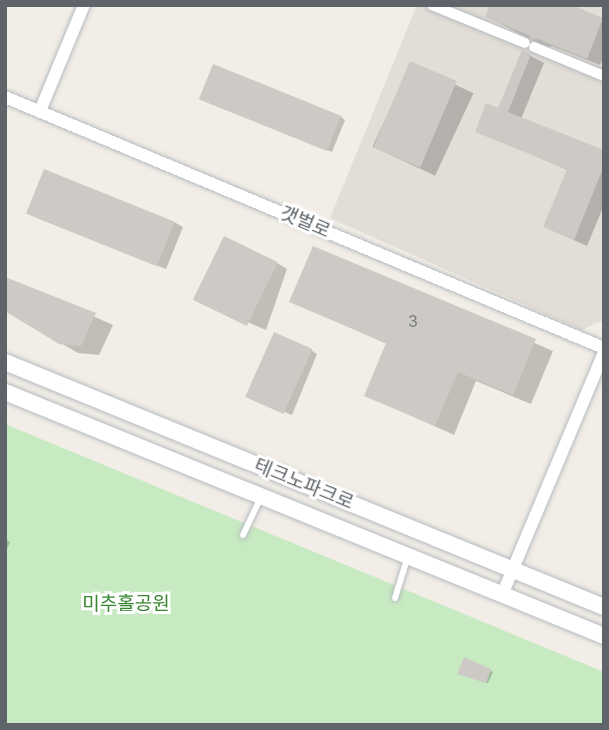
<!DOCTYPE html>
<html>
<head>
<meta charset="utf-8">
<style>
  body { margin:0 }
  #map { position:relative; width:609px; height:730px; overflow:hidden; background:#f2eee7; font-family:Inter,"Noto Sans KR",sans-serif }
  div>[style] { position:absolute }
  .education>* { inset:0; background:#e2ddd6 }
  .green>* { inset:0; background:#c7eac2 }
  .shadow>* { inset:0; background:#0003; transform-origin:0 0 }
  .building>* { inset:0; background:#cdc9c4; transform-origin:0 0 }
  .roads { filter:drop-shadow(0 0 2px #b7bbbf) drop-shadow(0 0 2px #b7bbbf) }
  .service>* { height:6px; margin:-3px; padding:0 3px; transform-origin:3px; border-radius:3px; background:#fff }
  .pedestrian>* { height:10px; margin:-5px; padding:0 5px; transform-origin:5px; border-radius:5px; background:#fff }
  .minor>* { height:12px; margin:-6px; padding:0 6px; transform-origin:6px; border-radius:6px; background:#fff }
  .tertiary>* { height:16px; margin:-8px; padding:0 8px; transform-origin:8px; border-radius:8px; background:#fff }
  span { translate:-50% -50%; white-space:nowrap; text-align:center; line-height:1.15; -webkit-text-stroke:6px #fff; paint-order:stroke }
  .number-label { font-size:16px; color:#7a7d80 }
  .number-label span { -webkit-text-stroke-width:0 }
  .street-label { font-size:19px; color:#5e6469 }
  .park-label { font-size:19px; color:#36872f }
  .frame { position:absolute; inset:0; border:7px solid #5e6469; pointer-events:none }
</style>
</head>
<body>
<div id="map">
  <div class="education">
    <i style="clip-path:polygon(417px 5px,604px 5px,604px 320px,581px 330px,330px 218px)"></i>
  </div>
  <div class="green">
    <i style="clip-path:polygon(5px 424px,604px 672px,604px 725px,5px 725px)"></i>
  </div>
  <div class="shadow">
    <i style="clip-path:polygon(568px 5px,604px 20px,604px 56px,600px 65px,552px 46px,546px 47px,487px 17px)"></i>
    <i style="clip-path:polygon(523px 52px,544px 63px,521px 119px,604px 152px,604px 205px,587px 246px,545px 227px,568px 170px,477px 131px,499px 110px)"></i>
    <i style="left:411px;top:64px;width:69px;height:91px;rotate:25deg"></i>
    <i style="clip-path:polygon(206px 102px,340px 116px,345px 120px,332px 152px)"></i>
    <i style="clip-path:polygon(37px 218px,174px 222px,183px 227px,166px 269px)"></i>
    <i style="clip-path:polygon(314px 249px,553px 351px,531px 404px,476px 381px,454px 435px,366px 395px,387px 344px,292px 302px)"></i>
    <i style="clip-path:polygon(277px 263px,287px 269px,266px 330px,200px 302px)"></i>
    <i style="clip-path:polygon(24px 285px,113px 325px,99px 355px,78px 353px,5px 311px)"></i>
    <i style="clip-path:polygon(311px 350px,317px 354px,292px 415px,255px 400px)"></i>
    <i style="clip-path:polygon(5px 539px,10px 542px,5px 553px)"></i>
    <i style="clip-path:polygon(465px 659px,493px 672px,488px 683px,461px 674px)"></i>
  </div>
  <div class="building">
    <i style="clip-path:polygon(490px 5px,572px 5px,603px 18px,587px 59px,537px 39px,532px 40px,528px 35px,485px 17px)"></i>
    <i style="clip-path:polygon(522px 50px,531px 54px,508px 112px,604px 150px,604px 166px,574px 240px,543px 227px,567px 169px,475px 132px,486px 103px,498px 108px)"></i>
    <i style="left:410px;top:61px;width:51px;height:94px;rotate:23deg"></i>
    <i style="left:213px;top:64px;width:138px;height:38px;rotate:22deg"></i>
    <i style="left:44px;top:169px;width:141px;height:48px;rotate:22deg"></i>
    <i style="left:224px;top:236px;width:60px;height:71px;rotate:26deg"></i>
    <i style="clip-path:polygon(313px 246px,536px 339px,513px 395px,458px 372px,435px 426px,364px 396px,386px 343px,289px 302px)"></i>
    <i style="clip-path:polygon(5px 277px,96px 313px,81px 346px,59px 344px,5px 311px)"></i>
    <i style="left:274px;top:332px;width:42px;height:71px;rotate:24deg"></i>
    <i style="clip-path:polygon(464px 657px,491px 669px,486px 683px,457px 674px)"></i>
  </div>
  <div class="roads">
    <div class="service">
      <i style="left:243px;top:535px;width:42px;rotate:-64.7deg"></i>
      <i style="left:395px;top:598px;width:44px;rotate:-72.8deg"></i>
    </div>
    <div class="pedestrian">
      <i style="left:432px;top:5px;width:100px;rotate:22.2deg"></i>
      <i style="left:534px;top:47px;width:76px;rotate:22.5deg"></i>
    </div>
    <div class="minor">
      <i style="left:5px;top:97px;width:649px;rotate:22.74deg"></i>
      <i style="left:40px;top:111px;width:115px;rotate:-67.5deg"></i>
      <i style="left:502px;top:595px;width:264px;rotate:-67.2deg"></i>
    </div>
    <div class="tertiary">
      <i style="left:5px;top:362px;width:647px;rotate:22.25deg"></i>
      <i style="left:5px;top:392px;width:647px;rotate:22.16deg"></i>
    </div>
  </div>
  <div class="number-label">
    <span style="left:413px;top:321px">3</span>
  </div>
  <div class="street-label">
    <span style="left:305px;top:222px;rotate:23deg">갯벌로</span>
    <span style="left:304px;top:484px;rotate:22deg">테크노파크로</span>
  </div>
  <div class="park-label">
    <span style="left:126px;top:604px">미추홀공원</span>
  </div>
  <div class="frame"></div>
</div>
</body>
</html>
